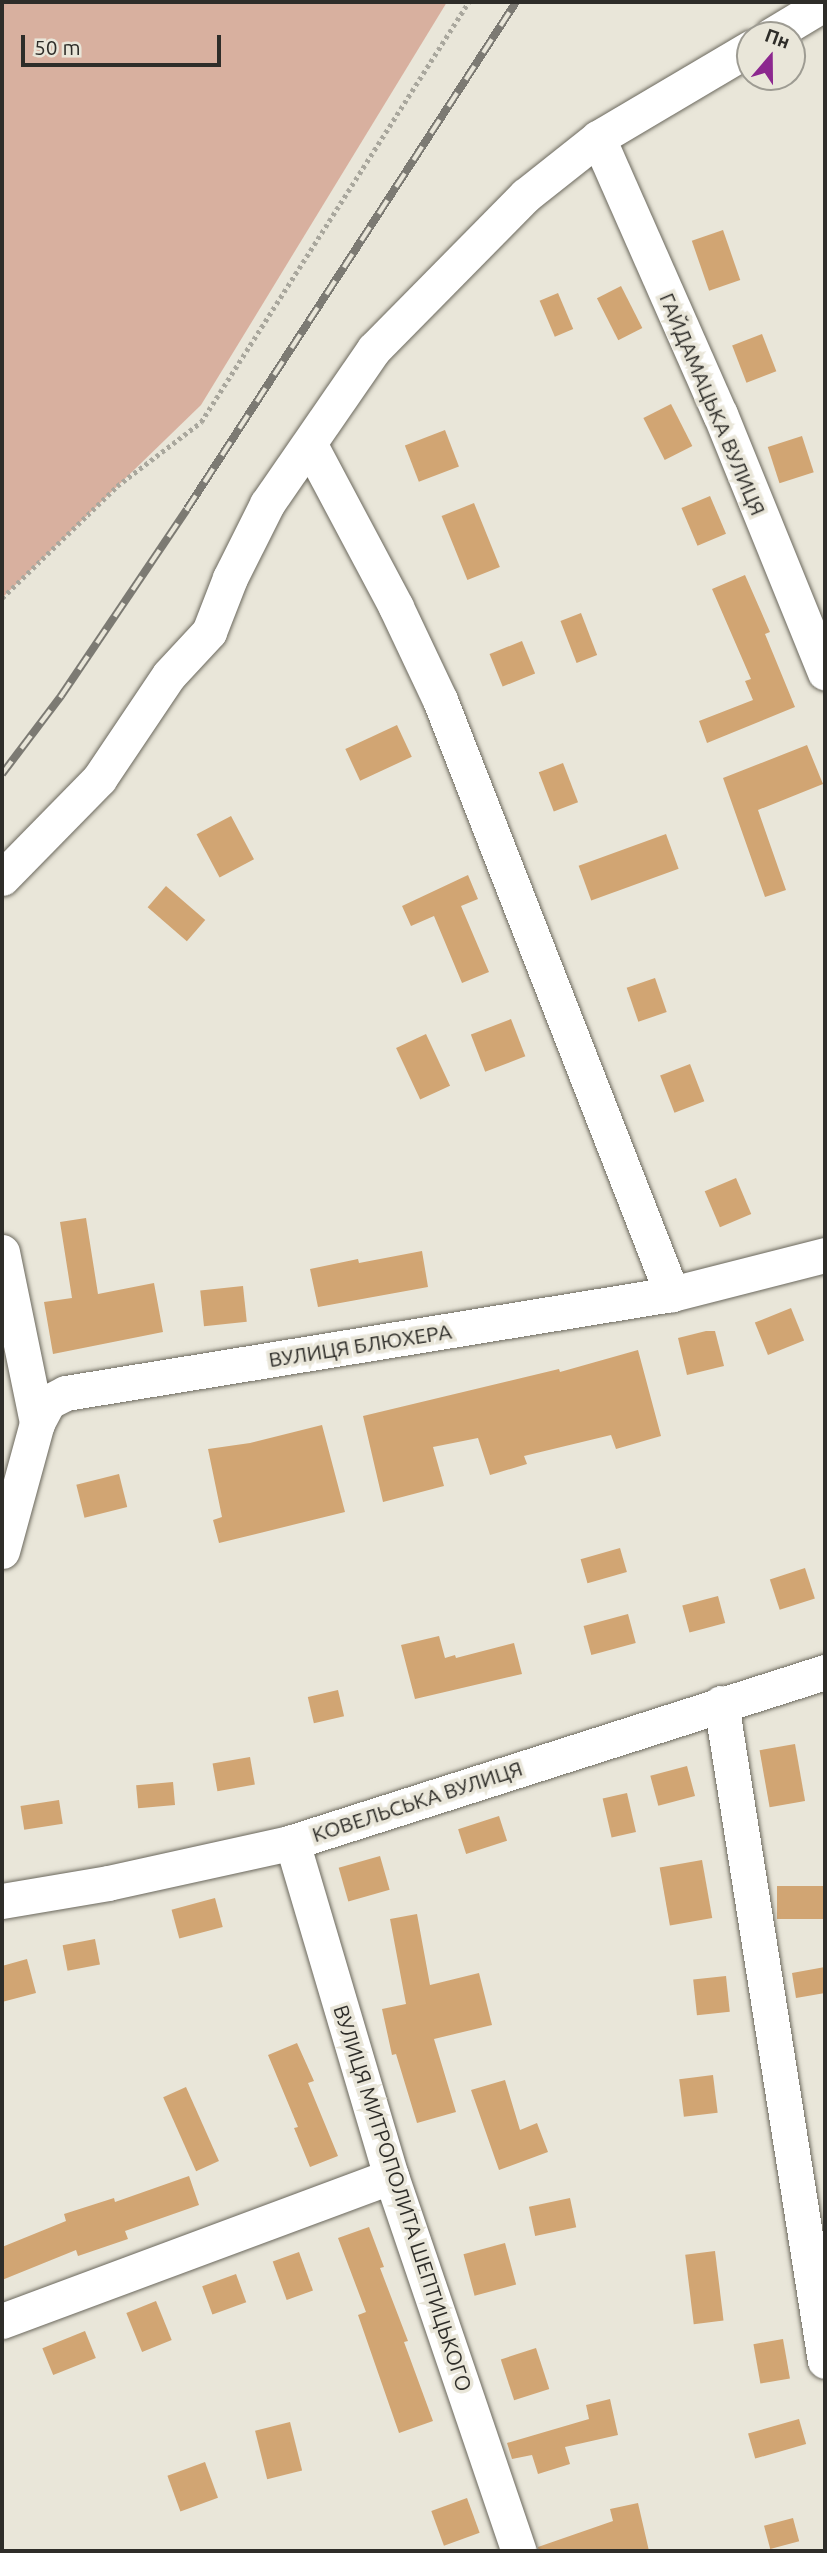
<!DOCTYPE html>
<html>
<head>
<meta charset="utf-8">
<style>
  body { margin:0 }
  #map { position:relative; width:827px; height:2553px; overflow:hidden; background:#e9e6d9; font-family:Ubuntu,sans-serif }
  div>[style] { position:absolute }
  .green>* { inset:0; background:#d8b09f }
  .building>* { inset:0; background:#d1a573; transform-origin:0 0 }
  .path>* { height:4.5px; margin-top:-2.25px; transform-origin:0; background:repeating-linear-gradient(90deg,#a9a79d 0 3.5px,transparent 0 7px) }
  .roads { filter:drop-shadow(0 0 2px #6b685d) drop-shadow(0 0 2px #6b685d) }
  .minor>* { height:35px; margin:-17.5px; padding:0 17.5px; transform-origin:17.5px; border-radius:17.5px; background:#fff }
  .rail>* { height:8px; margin-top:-4px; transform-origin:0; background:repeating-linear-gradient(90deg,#e9e6d9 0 16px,#7c7a73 0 32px); box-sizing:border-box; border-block:2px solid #7c7a73 }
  span { translate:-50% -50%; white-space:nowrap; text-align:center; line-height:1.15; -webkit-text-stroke:7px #e9e6d9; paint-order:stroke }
  .street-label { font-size:21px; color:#2e2d29 }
  .frame { position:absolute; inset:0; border:4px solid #2e2d29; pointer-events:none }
  .north { position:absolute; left:736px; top:21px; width:70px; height:70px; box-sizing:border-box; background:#e9e6d9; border:2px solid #9e9c93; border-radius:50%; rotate:20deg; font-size:19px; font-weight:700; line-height:28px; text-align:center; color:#2e2d29 }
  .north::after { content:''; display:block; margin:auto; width:24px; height:32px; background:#8c288f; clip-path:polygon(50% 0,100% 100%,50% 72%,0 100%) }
  .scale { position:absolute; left:21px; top:35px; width:200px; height:32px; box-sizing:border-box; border:4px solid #2e2d29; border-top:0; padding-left:9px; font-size:21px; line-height:24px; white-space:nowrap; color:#2e2d29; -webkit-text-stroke:5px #e9e6d9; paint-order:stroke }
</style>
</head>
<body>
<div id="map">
  <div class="green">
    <i style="clip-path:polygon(2px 2px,447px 2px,201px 405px,2px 598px)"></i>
  </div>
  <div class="building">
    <i style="left:723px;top:230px;width:53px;height:33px;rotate:71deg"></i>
    <i style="left:621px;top:286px;width:47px;height:27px;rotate:63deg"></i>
    <i style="left:558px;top:293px;width:39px;height:20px;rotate:67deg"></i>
    <i style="left:762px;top:334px;width:40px;height:32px;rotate:69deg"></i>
    <i style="left:671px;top:404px;width:47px;height:31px;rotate:63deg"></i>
    <i style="left:445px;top:430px;width:39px;height:43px;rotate:69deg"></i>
    <i style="left:802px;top:436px;width:38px;height:36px;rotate:72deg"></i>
    <i style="left:710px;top:496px;width:41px;height:31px;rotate:67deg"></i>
    <i style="left:474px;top:503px;width:69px;height:35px;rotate:68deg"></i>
    <i style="clip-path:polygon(745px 575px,770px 632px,765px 634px,795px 707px,707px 743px,699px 721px,753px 700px,745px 681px,751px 679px,712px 589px)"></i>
    <i style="left:581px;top:613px;width:45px;height:22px;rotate:69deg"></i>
    <i style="left:522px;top:641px;width:35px;height:35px;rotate:68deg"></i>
    <i style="left:397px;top:725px;width:35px;height:57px;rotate:65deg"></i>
    <i style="clip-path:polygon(807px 745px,823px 784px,758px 810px,786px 890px,765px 897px,723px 778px)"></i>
    <i style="left:563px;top:763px;width:42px;height:26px;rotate:69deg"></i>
    <i style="left:231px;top:816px;width:49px;height:39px;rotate:62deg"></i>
    <i style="left:666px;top:834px;width:37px;height:93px;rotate:70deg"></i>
    <i style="clip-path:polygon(468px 875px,478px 899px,461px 906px,489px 972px,462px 983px,434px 916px,411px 926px,402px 906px)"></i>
    <i style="left:166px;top:886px;width:52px;height:28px;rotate:41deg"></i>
    <i style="left:655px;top:978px;width:36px;height:30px;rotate:71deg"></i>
    <i style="left:511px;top:1019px;width:40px;height:43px;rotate:69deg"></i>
    <i style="left:426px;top:1034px;width:57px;height:33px;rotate:65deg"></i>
    <i style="left:690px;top:1064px;width:40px;height:32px;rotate:69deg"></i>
    <i style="left:736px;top:1178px;width:39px;height:34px;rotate:67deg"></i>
    <i style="clip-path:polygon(86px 1218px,98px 1294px,154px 1283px,163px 1332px,53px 1354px,44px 1302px,72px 1298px,60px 1222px)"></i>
    <i style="clip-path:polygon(422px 1251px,428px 1287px,318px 1307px,310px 1269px,358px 1259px,359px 1263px)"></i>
    <i style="left:243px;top:1286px;width:36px;height:43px;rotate:84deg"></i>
    <i style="left:791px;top:1308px;width:35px;height:39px;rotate:68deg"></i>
    <i style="clip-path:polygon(706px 1331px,715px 1331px,724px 1366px,687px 1375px,678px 1338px)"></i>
    <i style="clip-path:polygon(638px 1350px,661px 1436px,616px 1449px,611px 1435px,524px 1456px,527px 1464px,490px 1475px,478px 1438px,433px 1447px,444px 1486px,383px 1502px,363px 1416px,559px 1369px,560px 1372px)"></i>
    <i style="clip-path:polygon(322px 1425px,345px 1512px,219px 1543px,213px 1520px,222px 1517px,208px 1449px,250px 1443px)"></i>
    <i style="left:119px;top:1474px;width:34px;height:44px;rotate:76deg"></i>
    <i style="left:620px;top:1548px;width:25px;height:41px;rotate:74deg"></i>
    <i style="left:805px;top:1568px;width:32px;height:37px;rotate:72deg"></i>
    <i style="left:718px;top:1596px;width:28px;height:37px;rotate:75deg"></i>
    <i style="left:628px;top:1614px;width:30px;height:46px;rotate:75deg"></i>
    <i style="clip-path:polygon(439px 1636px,445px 1658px,455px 1655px,456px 1658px,514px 1643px,522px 1674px,415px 1699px,401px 1645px)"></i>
    <i style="left:338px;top:1690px;width:27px;height:31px;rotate:77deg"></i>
    <i style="left:795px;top:1744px;width:58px;height:36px;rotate:80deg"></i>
    <i style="left:250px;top:1757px;width:28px;height:38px;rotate:80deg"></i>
    <i style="left:687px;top:1766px;width:31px;height:38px;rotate:75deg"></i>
    <i style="left:173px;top:1782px;width:23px;height:37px;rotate:85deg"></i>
    <i style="left:627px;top:1793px;width:40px;height:25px;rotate:77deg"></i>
    <i style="left:59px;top:1800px;width:24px;height:39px;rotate:81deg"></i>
    <i style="left:499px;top:1816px;width:26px;height:43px;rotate:72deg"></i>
    <i style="left:380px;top:1856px;width:35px;height:43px;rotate:74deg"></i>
    <i style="left:702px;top:1860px;width:59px;height:43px;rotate:80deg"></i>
    <i style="left:825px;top:1886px;width:33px;height:48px;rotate:90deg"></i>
    <i style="left:215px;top:1898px;width:30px;height:45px;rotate:75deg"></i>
    <i style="clip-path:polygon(417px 1914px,430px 1985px,479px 1973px,492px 2025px,434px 2039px,456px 2112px,417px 2123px,396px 2054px,392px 2055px,382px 2009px,406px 2004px,390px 1919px)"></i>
    <i style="left:95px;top:1939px;width:26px;height:33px;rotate:79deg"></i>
    <i style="clip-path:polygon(27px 1959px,36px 1993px,2px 2002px,2px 1966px)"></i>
    <i style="clip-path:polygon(825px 1967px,825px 1993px,796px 1998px,792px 1973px)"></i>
    <i style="left:726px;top:1976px;width:36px;height:33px;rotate:84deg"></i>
    <i style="clip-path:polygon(297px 2043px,314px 2081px,308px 2083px,338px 2156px,310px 2167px,294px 2128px,298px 2127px,268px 2055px)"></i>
    <i style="left:713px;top:2075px;width:38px;height:34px;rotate:83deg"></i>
    <i style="clip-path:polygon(505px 2080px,520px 2130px,537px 2123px,548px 2152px,499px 2170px,471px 2090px)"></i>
    <i style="left:186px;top:2087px;width:81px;height:25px;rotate:66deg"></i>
    <i style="clip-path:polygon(189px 2176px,199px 2205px,125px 2231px,128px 2239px,78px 2256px,76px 2250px,2px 2280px,2px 2247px,66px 2221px,64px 2214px,114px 2198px,115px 2202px)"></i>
    <i style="left:570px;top:2198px;width:30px;height:42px;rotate:78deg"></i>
    <i style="clip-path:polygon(369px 2227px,384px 2267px,380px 2268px,408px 2341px,404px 2342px,433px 2421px,399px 2433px,358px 2315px,366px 2312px,338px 2238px)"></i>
    <i style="left:505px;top:2243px;width:43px;height:43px;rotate:75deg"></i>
    <i style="left:715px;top:2251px;width:70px;height:30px;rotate:83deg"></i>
    <i style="left:299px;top:2252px;width:41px;height:28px;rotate:70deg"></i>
    <i style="left:236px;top:2274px;width:30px;height:36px;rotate:70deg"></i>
    <i style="left:156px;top:2301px;width:42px;height:32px;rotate:68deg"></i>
    <i style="left:85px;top:2331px;width:29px;height:46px;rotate:68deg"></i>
    <i style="left:783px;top:2339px;width:40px;height:30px;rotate:80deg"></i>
    <i style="left:536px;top:2348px;width:43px;height:37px;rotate:72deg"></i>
    <i style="clip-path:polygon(610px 2399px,618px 2435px,565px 2447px,570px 2464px,538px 2474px,532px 2455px,512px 2459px,507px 2443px,589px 2419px,586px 2405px)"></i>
    <i style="left:799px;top:2419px;width:26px;height:53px;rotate:74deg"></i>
    <i style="left:290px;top:2422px;width:50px;height:36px;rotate:76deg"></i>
    <i style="left:205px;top:2462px;width:38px;height:40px;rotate:70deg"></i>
    <i style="left:467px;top:2498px;width:37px;height:38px;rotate:70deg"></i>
    <i style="clip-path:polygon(638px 2503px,649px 2551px,539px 2551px,538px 2547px,613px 2521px,610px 2509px)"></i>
    <i style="left:793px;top:2518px;width:24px;height:30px;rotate:75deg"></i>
  </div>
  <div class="path">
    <i style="left:2px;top:598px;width:161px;rotate:-44.2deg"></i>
    <i style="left:117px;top:486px;width:106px;rotate:-37.3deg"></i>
    <i style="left:201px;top:422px;width:498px;rotate:-57.5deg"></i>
  </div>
  <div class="roads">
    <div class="minor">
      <i style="left:772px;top:35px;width:62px;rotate:-31.1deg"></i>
      <i style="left:598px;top:138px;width:302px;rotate:66.2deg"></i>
      <i style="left:720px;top:414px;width:279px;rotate:67.9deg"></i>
      <i style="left:310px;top:445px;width:183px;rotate:62deg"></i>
      <i style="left:396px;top:607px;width:103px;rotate:64.7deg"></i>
      <i style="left:440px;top:700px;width:638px;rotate:68.67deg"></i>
      <i style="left:2px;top:878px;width:139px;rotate:-45.6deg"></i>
      <i style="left:99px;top:779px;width:125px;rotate:-56.1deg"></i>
      <i style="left:169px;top:675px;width:59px;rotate:-47.1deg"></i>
      <i style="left:209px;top:632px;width:58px;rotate:-68.7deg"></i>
      <i style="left:230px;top:578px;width:83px;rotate:-63.4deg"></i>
      <i style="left:267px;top:504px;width:188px;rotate:-55.4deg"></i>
      <i style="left:374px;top:349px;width:216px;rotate:-45.4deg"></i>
      <i style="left:526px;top:195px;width:92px;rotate:-38.4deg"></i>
      <i style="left:598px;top:138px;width:177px;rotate:-30.6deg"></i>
      <i style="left:2px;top:1252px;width:175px;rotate:78.4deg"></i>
      <i style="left:2px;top:1551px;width:133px;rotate:-74.7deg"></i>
      <i style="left:37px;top:1423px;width:24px;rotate:-62deg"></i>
      <i style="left:48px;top:1402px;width:20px;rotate:-27deg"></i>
      <i style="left:66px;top:1393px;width:614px;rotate:-9.28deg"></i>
      <i style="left:672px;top:1294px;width:158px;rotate:-14.3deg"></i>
      <i style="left:721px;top:1703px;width:666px;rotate:81.02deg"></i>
      <i style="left:292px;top:1842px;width:348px;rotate:73.5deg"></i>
      <i style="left:391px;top:2176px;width:396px;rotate:71.2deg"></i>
      <i style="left:2px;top:1901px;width:108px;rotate:-9.6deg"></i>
      <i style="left:108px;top:1883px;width:182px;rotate:-12.4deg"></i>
      <i style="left:286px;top:1844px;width:566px;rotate:-17.7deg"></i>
      <i style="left:2px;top:2321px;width:415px;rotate:-20.4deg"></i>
    </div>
  </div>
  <div class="rail">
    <i style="left:2px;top:774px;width:98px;rotate:-52.9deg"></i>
    <i style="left:61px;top:696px;width:225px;rotate:-56deg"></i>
    <i style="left:187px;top:509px;width:604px;rotate:-57.02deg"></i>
  </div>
  <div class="street-label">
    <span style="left:713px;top:404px;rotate:67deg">ГАЙДАМАЦЬКА ВУЛИЦЯ</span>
    <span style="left:360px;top:1345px;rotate:-9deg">ВУЛИЦЯ БЛЮХЕРА</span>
    <span style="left:417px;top:1801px;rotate:-18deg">КОВЕЛЬСЬКА ВУЛИЦЯ</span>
    <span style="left:403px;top:2198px;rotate:72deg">ВУЛИЦЯ МИТРОПОЛИТА ШЕПТИЦЬКОГО</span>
  </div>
  <div class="frame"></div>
  <div class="north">Пн</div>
  <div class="scale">50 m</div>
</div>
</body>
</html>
